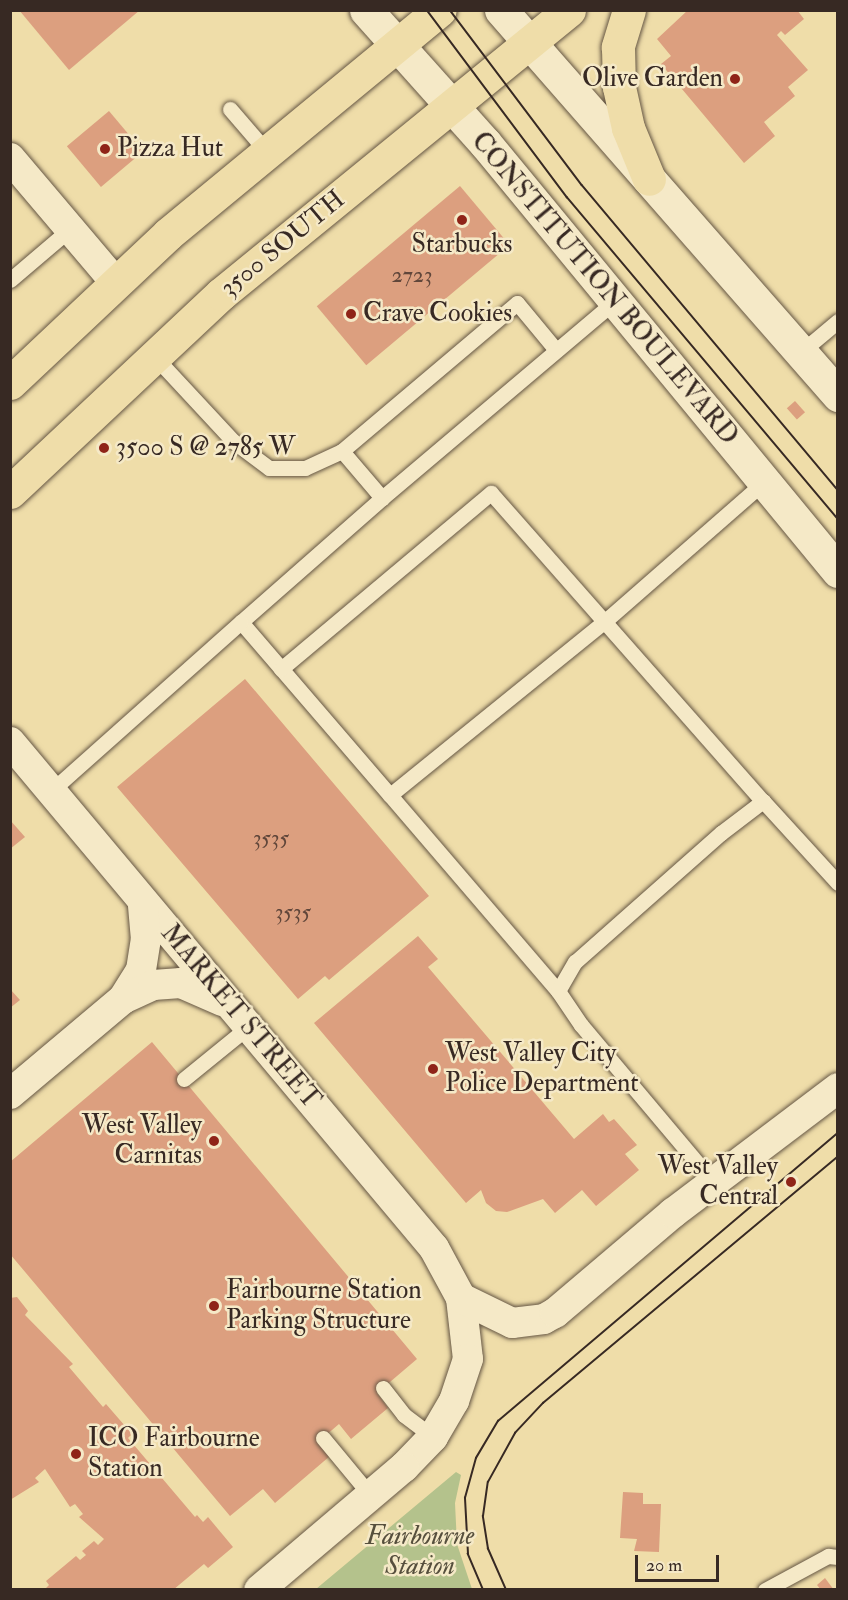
<!DOCTYPE html>
<html>
<head>
<meta charset="utf-8">
<style>
  body { margin:0 }
  #map { position:relative; width:848px; height:1600px; overflow:hidden; background:#efdda9; font-family:"IM FELL Double Pica",serif }
  div>[style] { position:absolute }
  .green>* { inset:0; background:#b4c28c }
  .building>* { inset:0; background:#dc9f7f; transform-origin:0 0 }
  .roads { filter:drop-shadow(0 0 2px #655644) drop-shadow(0 0 2px #655644) }
  .lane>* { height:15px; margin:-7.5px; padding:0 7.5px; transform-origin:7.5px; border-radius:7.5px; background:#f5e9c7 }
  .street>* { height:30px; margin:-15px; padding:0 15px; transform-origin:15px; border-radius:15px; background:#f5e9c7 }
  .secondary>* { height:33px; margin:-16.5px; padding:0 16.5px; transform-origin:16.5px; border-radius:16.5px; background:#f5e9c7 }
  .primary>* { height:33px; margin:-16.5px; padding:0 16.5px; transform-origin:16.5px; border-radius:16.5px; background:#efdda9 }
  .tram>* { height:1.5px; margin:-0.75px; padding:0 0.75px; transform-origin:0.75px; border-radius:0.75px; background:#372923 }
  .dots>* { width:16px; height:16px; translate:-50% -50%; box-sizing:border-box; border:3px solid #f5e9c7; border-radius:50% }
  span { translate:-50% -50%; white-space:nowrap; text-align:center; line-height:1.15; -webkit-text-stroke:5px #f5e9c7; paint-order:stroke }
  .number-label { font-size:22px; color:#60463a }
  .number-label span { -webkit-text-stroke-width:0 }
  .poi-label { font-size:26px; color:#372923 }
  .right { translate:-100% -50%; text-align:right }
  .left { translate:0 -50%; text-align:left }
  .street-label { font-size:26px; color:#372923 }
  .park-label { font-size:26px; color:#564f3d; font-style:italic }
  .frame { position:absolute; inset:0; border:12px solid #372923; pointer-events:none }
  .scale { position:absolute; left:635px; top:1555px; width:84px; height:27px; box-sizing:border-box; border:3px solid #372923; border-top:0; padding-left:8px; font-size:18px; line-height:21px; white-space:nowrap; color:#372923; -webkit-text-stroke:4px #f5e9c7; paint-order:stroke }
</style>
</head>
<body>
<div id="map">
  <div class="green">
    <i style="clip-path:polygon(456px 1472px,461px 1475px,455px 1503px,457px 1544px,472px 1589px,316px 1589px)"></i>
  </div>
  <div class="building">
    <i style="clip-path:polygon(19px 10px,140px 10px,69px 70px)"></i>
    <i style="clip-path:polygon(688px 10px,797px 10px,804px 19px,785px 35px,781px 31px,777px 35px,808px 70px,788px 87px,795px 96px,764px 122px,775px 136px,744px 163px,661px 64px,671px 56px,657px 39px)"></i>
    <i style="left:109px;top:111px;width:53px;height:55px;rotate:50deg"></i>
    <i style="left:460px;top:186px;width:77px;height:187px;rotate:50deg"></i>
    <i style="left:795px;top:401px;width:15px;height:11px;rotate:48deg"></i>
    <i style="clip-path:polygon(245px 679px,429px 896px,329px 980px,325px 976px,298px 999px,117px 787px)"></i>
    <i style="clip-path:polygon(10px 820px,25px 837px,10px 849px)"></i>
    <i style="clip-path:polygon(418px 936px,438px 959px,428px 967px,574px 1139px,603px 1114px,609px 1122px,614px 1119px,637px 1145px,625px 1154px,639px 1170px,596px 1206px,582px 1190px,555px 1213px,543px 1199px,507px 1212px,496px 1211px,486px 1203px,481px 1190px,466px 1203px,314px 1023px)"></i>
    <i style="clip-path:polygon(10px 989px,20px 1000px,10px 1008px)"></i>
    <i style="clip-path:polygon(152px 1042px,417px 1359px,377px 1393px,388px 1408px,351px 1439px,339px 1424px,318px 1442px,330px 1456px,275px 1503px,263px 1489px,230px 1516px,10px 1254px,10px 1162px)"></i>
    <i style="clip-path:polygon(17px 1297px,28px 1311px,25px 1315px,73px 1364px,69px 1367px,103px 1407px,106px 1404px,132px 1434px,128px 1438px,195px 1517px,197px 1515px,203px 1522px,208px 1517px,233px 1547px,208px 1568px,204px 1564px,173px 1590px,44px 1590px,49px 1585px,46px 1581px,76px 1556px,80px 1560px,86px 1555px,82px 1551px,94px 1541px,98px 1545px,104px 1539px,79px 1517px,83px 1514px,75px 1504px,70px 1507px,45px 1469px,35px 1478px,39px 1482px,10px 1500px,10px 1298px)"></i>
    <i style="clip-path:polygon(623px 1492px,643px 1493px,643px 1504px,661px 1504px,659px 1552px,634px 1551px,637px 1539px,620px 1538px)"></i>
    <i style="clip-path:polygon(825px 1578px,834px 1590px,821px 1590px,817px 1585px)"></i>
  </div>
  <div class="roads">
    <div class="lane">
      <i style="left:230px;top:109px;width:57px;rotate:49.3deg"></i>
      <i style="left:10px;top:280px;width:79px;rotate:-40.4deg"></i>
      <i style="left:556px;top:350px;width:61px;rotate:-129.7deg"></i>
      <i style="left:517px;top:303px;width:229px;rotate:139.8deg"></i>
      <i style="left:342px;top:451px;width:62px;rotate:49.6deg"></i>
      <i style="left:382px;top:498px;width:307px;rotate:-40.2deg"></i>
      <i style="left:801px;top:352px;width:48px;rotate:-40deg"></i>
      <i style="left:155px;top:357px;width:115px;rotate:47.1deg"></i>
      <i style="left:233px;top:441px;width:45px;rotate:36.9deg"></i>
      <i style="left:269px;top:468px;width:36px"></i>
      <i style="left:305px;top:468px;width:41px;rotate:-24.7deg"></i>
      <i style="left:382px;top:498px;width:188px;rotate:138.7deg"></i>
      <i style="left:241px;top:622px;width:228px;rotate:49.3deg"></i>
      <i style="left:390px;top:795px;width:275px;rotate:-39deg"></i>
      <i style="left:604px;top:622px;width:211px;rotate:-41.2deg"></i>
      <i style="left:281px;top:669px;width:274px;rotate:-40deg"></i>
      <i style="left:491px;top:493px;width:411px;rotate:48.6deg"></i>
      <i style="left:51px;top:791px;width:254px;rotate:-41.7deg"></i>
      <i style="left:390px;top:795px;width:258px;rotate:49.4deg"></i>
      <i style="left:184px;top:1079px;width:82px;rotate:-39.1deg"></i>
      <i style="left:715px;top:1184px;width:208px;rotate:-130.1deg"></i>
      <i style="left:581px;top:1025px;width:41px;rotate:-124.1deg"></i>
      <i style="left:558px;top:991px;width:34px;rotate:-60deg"></i>
      <i style="left:575px;top:962px;width:195px;rotate:-41.5deg"></i>
      <i style="left:721px;top:833px;width:53px;rotate:-37.3deg"></i>
      <i style="left:763px;top:801px;width:111px;rotate:47.6deg"></i>
      <i style="left:383px;top:1388px;width:34px;rotate:52deg"></i>
      <i style="left:404px;top:1415px;width:36px;rotate:37deg"></i>
      <i style="left:323px;top:1438px;width:75px;rotate:50.4deg"></i>
      <i style="left:765px;top:1590px;width:72px;rotate:-28.4deg"></i>
      <i style="left:828px;top:1556px;width:10px;rotate:6deg"></i>
    </div>
    <div class="street">
      <i style="left:10px;top:158px;width:164px;rotate:49.7deg"></i>
      <i style="left:10px;top:742px;width:660px;rotate:50.04deg"></i>
      <i style="left:434px;top:1248px;width:57px;rotate:61.6deg"></i>
      <i style="left:461px;top:1298px;width:61px;rotate:83.5deg"></i>
      <i style="left:468px;top:1359px;width:44px;rotate:108.4deg"></i>
      <i style="left:454px;top:1401px;width:42px;rotate:120.3deg"></i>
      <i style="left:433px;top:1437px;width:42px;rotate:134deg"></i>
      <i style="left:404px;top:1467px;width:190px;rotate:139.7deg"></i>
      <i style="left:123px;top:999px;width:34px;rotate:-58deg"></i>
      <i style="left:141px;top:970px;width:30px;rotate:-81deg"></i>
      <i style="left:146px;top:940px;width:37px;rotate:-95deg"></i>
      <i style="left:10px;top:1094px;width:148px;rotate:-40.1deg"></i>
      <i style="left:123px;top:999px;width:33px;rotate:-25deg"></i>
      <i style="left:153px;top:985px;width:28px;rotate:-4deg"></i>
      <i style="left:181px;top:983px;width:45px;rotate:23.7deg"></i>
      <i style="left:461px;top:1298px;width:57px;rotate:26.1deg"></i>
      <i style="left:512px;top:1323px;width:32px;rotate:-7deg"></i>
      <i style="left:544px;top:1319px;width:13px;rotate:-29deg"></i>
      <i style="left:555px;top:1313px;width:155px;rotate:-40.3deg"></i>
      <i style="left:673px;top:1213px;width:207px;rotate:-37.1deg"></i>
    </div>
    <div class="secondary">
      <i style="left:366px;top:10px;width:178px;rotate:48.2deg"></i>
      <i style="left:485px;top:143px;width:555px;rotate:50.49deg"></i>
      <i style="left:501px;top:10px;width:512px;rotate:48.8deg"></i>
    </div>
    <div class="primary">
      <i style="left:629px;top:10px;width:39px;rotate:107deg"></i>
      <i style="left:618px;top:47px;width:40px;rotate:88.6deg"></i>
      <i style="left:619px;top:87px;width:42px;rotate:77.6deg"></i>
      <i style="left:628px;top:128px;width:55px;rotate:67.6deg"></i>
      <i style="left:10px;top:383px;width:217px;rotate:-43.3deg"></i>
      <i style="left:168px;top:234px;width:352px;rotate:-39.5deg"></i>
      <i style="left:10px;top:492px;width:289px;rotate:-43.2deg"></i>
      <i style="left:221px;top:294px;width:449px;rotate:-39.2deg"></i>
    </div>
  </div>
  <div class="tram">
    <i style="left:427px;top:10px;width:234px;rotate:53.2deg"></i>
    <i style="left:567px;top:197px;width:421px;rotate:49.9deg"></i>
    <i style="left:450px;top:10px;width:219px;rotate:53deg"></i>
    <i style="left:582px;top:185px;width:398px;rotate:50deg"></i>
    <i style="left:483px;top:1590px;width:39px;rotate:-113deg"></i>
    <i style="left:468px;top:1554px;width:56px;rotate:-93.1deg"></i>
    <i style="left:465px;top:1498px;width:41px;rotate:-74.6deg"></i>
    <i style="left:476px;top:1458px;width:43px;rotate:-59.3deg"></i>
    <i style="left:498px;top:1421px;width:446px;rotate:-40.3deg"></i>
    <i style="left:506px;top:1590px;width:45px;rotate:-113.7deg"></i>
    <i style="left:488px;top:1549px;width:33px;rotate:-99deg"></i>
    <i style="left:483px;top:1516px;width:34px;rotate:-82deg"></i>
    <i style="left:488px;top:1482px;width:56px;rotate:-61.1deg"></i>
    <i style="left:515px;top:1433px;width:41px;rotate:-47deg"></i>
    <i style="left:543px;top:1403px;width:385px;rotate:-39.9deg"></i>
  </div>
  <div class="dots">
    <i style="left:735px;top:79px;background:#8f2418"></i>
    <i style="left:105px;top:149px;background:#8f2418"></i>
    <i style="left:462px;top:220px;background:#8f2418"></i>
    <i style="left:351px;top:314px;background:#8f2418"></i>
    <i style="left:104px;top:448px;background:#8f2418"></i>
    <i style="left:433px;top:1069px;background:#8f2418"></i>
    <i style="left:214px;top:1141px;background:#8f2418"></i>
    <i style="left:791px;top:1182px;background:#8f2418"></i>
    <i style="left:214px;top:1306px;background:#8f2418"></i>
    <i style="left:76px;top:1454px;background:#8f2418"></i>
  </div>
  <div class="number-label">
    <span style="left:412px;top:276px">2723</span>
    <span style="left:271px;top:839px">3535</span>
    <span style="left:293px;top:913px">3535</span>
  </div>
  <div class="poi-label">
    <span class="right" style="left:723px;top:79px">Olive Garden</span>
    <span class="left" style="left:117px;top:149px">Pizza Hut</span>
    <span style="left:462px;top:245px">Starbucks</span>
    <span class="left" style="left:363px;top:314px">Crave Cookies</span>
    <span class="left" style="left:116px;top:448px">3500 S @ 2785 W</span>
    <span class="left" style="left:445px;top:1069px">West Valley City<br>Police Department</span>
    <span class="right" style="left:202px;top:1141px">West Valley<br>Carnitas</span>
    <span class="right" style="left:778px;top:1182px">West Valley<br>Central</span>
    <span class="left" style="left:226px;top:1306px">Fairbourne Station<br>Parking Structure</span>
    <span class="left" style="left:88px;top:1454px">ICO Fairbourne<br>Station</span>
  </div>
  <div class="street-label">
    <span style="left:283px;top:244px;rotate:-39deg">3500 SOUTH</span>
    <span style="left:604px;top:289px;rotate:50deg">CONSTITUTION BOULEVARD</span>
    <span style="left:240px;top:1017px;rotate:50deg">MARKET STREET</span>
  </div>
  <div class="park-label">
    <span style="left:420px;top:1552px">Fairbourne<br>Station</span>
  </div>
  <div class="frame"></div>
  <div class="scale">20 m</div>
</div>
</body>
</html>
